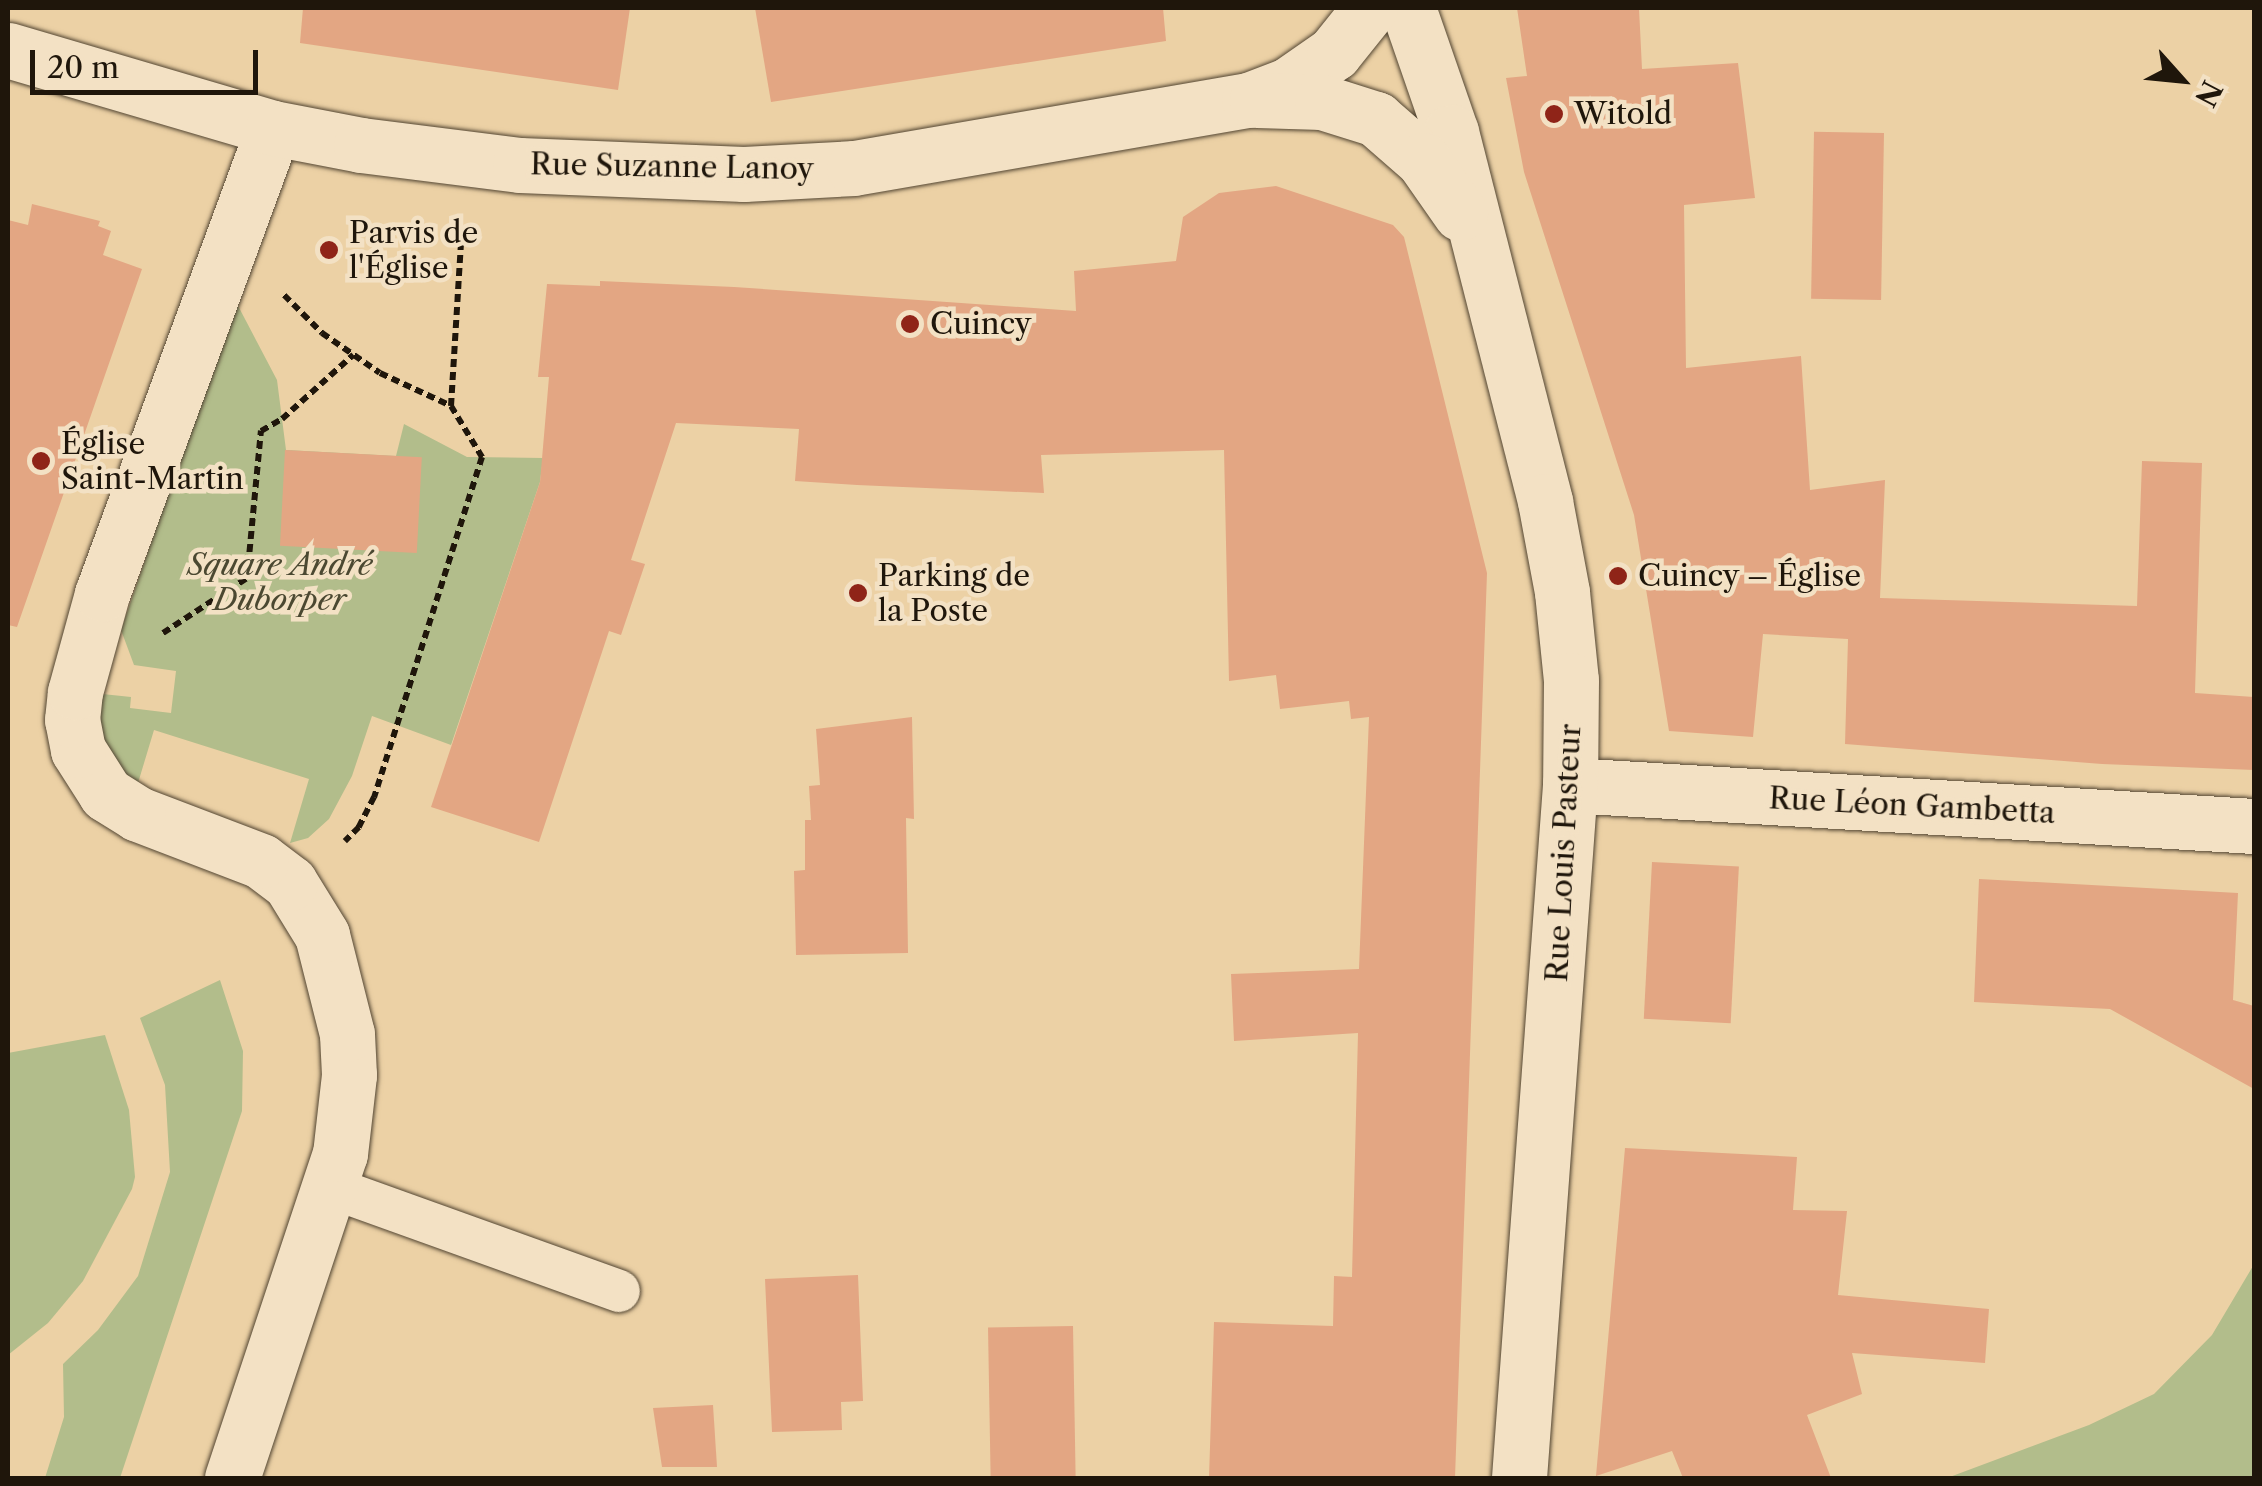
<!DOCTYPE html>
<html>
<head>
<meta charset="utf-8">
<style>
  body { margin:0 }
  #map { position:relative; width:2262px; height:1486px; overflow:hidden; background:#ecd1a5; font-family:"Libre Caslon Text",serif }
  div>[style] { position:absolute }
  .green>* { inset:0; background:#b2bd8b }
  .building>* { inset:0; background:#e3a683; transform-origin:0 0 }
  .path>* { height:6px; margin-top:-3px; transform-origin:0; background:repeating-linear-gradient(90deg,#1f160b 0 8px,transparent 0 13px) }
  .roads { filter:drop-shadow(0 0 2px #524532) drop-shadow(0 0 2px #524532) }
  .lane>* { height:42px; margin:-21px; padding:0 21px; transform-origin:21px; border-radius:21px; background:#f3e1c4 }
  .street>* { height:55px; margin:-27.5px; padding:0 27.5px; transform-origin:27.5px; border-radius:27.5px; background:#f3e1c4 }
  .secondary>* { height:55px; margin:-27.5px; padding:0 27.5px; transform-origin:27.5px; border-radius:27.5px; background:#f3e1c4 }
  .dots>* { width:28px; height:28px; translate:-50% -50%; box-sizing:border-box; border:5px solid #f3e1c4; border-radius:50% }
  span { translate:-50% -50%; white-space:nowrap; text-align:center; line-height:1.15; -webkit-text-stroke:9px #f3e1c4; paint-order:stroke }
  .poi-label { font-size:30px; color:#1f160b }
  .left { translate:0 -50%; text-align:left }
  .street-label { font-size:30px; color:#1f160b }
  .park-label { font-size:30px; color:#4b4831; font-style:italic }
  .frame { position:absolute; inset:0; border:10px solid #1f160b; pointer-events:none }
  .north { position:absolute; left:2132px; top:30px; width:100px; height:100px; -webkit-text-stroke:8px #f3e1c4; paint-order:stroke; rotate:117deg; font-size:28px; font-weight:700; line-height:40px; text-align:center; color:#1f160b }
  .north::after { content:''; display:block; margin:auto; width:35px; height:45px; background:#1f160b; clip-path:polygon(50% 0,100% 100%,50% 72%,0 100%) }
  .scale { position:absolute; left:30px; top:50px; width:228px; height:45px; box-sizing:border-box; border:5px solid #1f160b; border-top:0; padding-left:12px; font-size:30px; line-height:35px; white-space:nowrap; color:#1f160b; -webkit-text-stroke:8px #f3e1c4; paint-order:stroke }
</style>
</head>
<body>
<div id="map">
  <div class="green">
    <i style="clip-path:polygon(235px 300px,277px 380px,286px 450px,396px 456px,404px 424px,467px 457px,543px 458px,540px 482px,451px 745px,372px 716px,352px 776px,329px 819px,308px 838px,290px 843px,309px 779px,154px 730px,135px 793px,107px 771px,93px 693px,131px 697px,130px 708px,171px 713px,176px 671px,134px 665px,121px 630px)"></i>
    <i style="clip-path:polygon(220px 980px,243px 1051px,242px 1111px,120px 1478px,45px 1478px,64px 1417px,63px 1364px,98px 1330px,138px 1276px,170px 1172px,165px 1085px,140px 1018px)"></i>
    <i style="clip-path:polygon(105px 1035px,129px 1110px,135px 1177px,132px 1189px,83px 1281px,48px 1323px,8px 1355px,8px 1053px)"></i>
    <i style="clip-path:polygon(2254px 1251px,2254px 1478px,1947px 1478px,2089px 1425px,2154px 1394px,2212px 1335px,2253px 1266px)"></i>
  </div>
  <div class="building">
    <i style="clip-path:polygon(303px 8px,630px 8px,618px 90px,300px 43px)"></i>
    <i style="clip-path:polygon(755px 8px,1163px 8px,1166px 41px,771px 102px)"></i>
    <i style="clip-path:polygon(1517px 8px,1639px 8px,1642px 69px,1738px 63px,1755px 198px,1684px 205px,1686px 368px,1801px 356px,1810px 490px,1885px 480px,1880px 598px,2137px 606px,2142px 461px,2202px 463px,2195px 693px,2254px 697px,2254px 770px,2102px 764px,1845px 744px,1848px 639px,1763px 634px,1753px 737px,1669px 731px,1634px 515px,1524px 172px,1506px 78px,1527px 76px)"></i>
    <i style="left:1884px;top:133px;width:167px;height:70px;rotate:91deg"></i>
    <i style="clip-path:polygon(1276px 186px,1393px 225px,1404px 237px,1487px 573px,1455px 1478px,1209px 1478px,1214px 1322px,1333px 1326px,1334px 1276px,1352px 1277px,1358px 1033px,1234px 1041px,1231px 974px,1359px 969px,1369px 717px,1351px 719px,1349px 701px,1280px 709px,1276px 675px,1229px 681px,1224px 450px,1041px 455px,1044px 493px,857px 485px,795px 481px,799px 429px,676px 423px,631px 560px,645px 564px,621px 635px,609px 631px,539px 842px,431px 807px,540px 482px,549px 377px,538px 377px,547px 284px,600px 286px,600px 281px,734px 287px,1076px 311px,1074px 271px,1176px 261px,1183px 217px,1219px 193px)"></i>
    <i style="clip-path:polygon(32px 204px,100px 221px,98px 226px,111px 231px,103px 255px,142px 269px,17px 627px,8px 625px,8px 220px,28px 225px)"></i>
    <i style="left:285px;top:450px;width:137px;height:96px;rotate:3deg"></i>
    <i style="clip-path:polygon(912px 717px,914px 819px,906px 818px,908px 953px,796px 955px,794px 871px,805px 870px,805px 820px,811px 820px,809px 786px,820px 785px,816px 729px)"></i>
    <i style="left:1652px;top:862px;width:87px;height:157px;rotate:3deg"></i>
    <i style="clip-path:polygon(1979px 879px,2238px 893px,2233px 1000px,2254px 1006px,2254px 1089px,2110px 1009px,1974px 1002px)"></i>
    <i style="clip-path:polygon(1625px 1148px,1797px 1157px,1793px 1210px,1847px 1211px,1838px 1295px,1989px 1309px,1985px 1363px,1852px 1353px,1862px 1394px,1807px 1415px,1831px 1478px,1683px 1478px,1672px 1451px,1596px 1476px)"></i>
    <i style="clip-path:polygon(858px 1275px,863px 1401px,841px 1402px,842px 1430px,772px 1432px,765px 1279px)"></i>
    <i style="left:1073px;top:1326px;width:152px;height:85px;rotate:89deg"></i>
    <i style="clip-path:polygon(713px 1405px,717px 1467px,662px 1467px,653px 1408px)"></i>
  </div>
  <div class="path">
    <i style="left:284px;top:295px;width:54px;rotate:45deg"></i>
    <i style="left:322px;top:333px;width:70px;rotate:34.6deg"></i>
    <i style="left:380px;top:373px;width:78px;rotate:24.9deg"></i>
    <i style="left:451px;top:406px;width:60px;rotate:58.7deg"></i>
    <i style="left:482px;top:457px;width:357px;rotate:107.6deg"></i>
    <i style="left:374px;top:797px;width:34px;rotate:117deg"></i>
    <i style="left:359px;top:827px;width:20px;rotate:135deg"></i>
    <i style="left:451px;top:406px;width:179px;rotate:-86.5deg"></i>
    <i style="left:163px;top:633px;width:100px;rotate:-33.2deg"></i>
    <i style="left:247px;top:578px;width:148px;rotate:-84.6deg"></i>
    <i style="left:261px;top:431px;width:24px;rotate:-30deg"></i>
    <i style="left:282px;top:419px;width:96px;rotate:-42deg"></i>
  </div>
  <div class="roads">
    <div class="lane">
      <i style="left:330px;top:1187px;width:307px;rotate:19.8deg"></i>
    </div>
    <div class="street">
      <i style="left:1570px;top:785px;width:685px;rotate:3.43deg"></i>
      <i style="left:232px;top:1478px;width:342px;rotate:-71.6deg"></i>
      <i style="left:340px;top:1154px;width:80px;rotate:-83.5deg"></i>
      <i style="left:349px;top:1075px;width:41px;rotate:-92.8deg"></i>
      <i style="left:347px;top:1034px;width:102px;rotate:-104.2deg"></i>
      <i style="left:322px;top:935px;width:61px;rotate:-121.6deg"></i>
      <i style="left:290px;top:883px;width:36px;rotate:-143deg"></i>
      <i style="left:261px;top:861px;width:132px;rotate:-159.1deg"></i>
      <i style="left:138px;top:814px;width:38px;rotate:-148deg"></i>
      <i style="left:106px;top:794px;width:52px;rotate:-122.5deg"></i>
      <i style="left:78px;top:750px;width:31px;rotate:-101deg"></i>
      <i style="left:72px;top:720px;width:28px;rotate:-84deg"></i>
      <i style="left:75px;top:692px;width:102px;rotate:-74.6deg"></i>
      <i style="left:102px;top:594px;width:496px;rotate:-69.8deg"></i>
    </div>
    <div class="secondary">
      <i style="left:1408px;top:8px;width:131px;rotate:70.9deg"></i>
      <i style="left:1451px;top:132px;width:381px;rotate:75.7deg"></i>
      <i style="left:1545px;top:501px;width:93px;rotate:79.4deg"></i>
      <i style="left:1562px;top:592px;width:88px;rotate:84.2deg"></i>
      <i style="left:1571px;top:680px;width:105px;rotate:90.5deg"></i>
      <i style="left:1570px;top:785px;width:695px;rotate:94.21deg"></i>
      <i style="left:8px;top:50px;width:276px;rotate:16.4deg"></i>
      <i style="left:273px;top:128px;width:90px;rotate:10.9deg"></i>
      <i style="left:361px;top:145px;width:160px;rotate:7.2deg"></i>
      <i style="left:520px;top:165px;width:224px;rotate:2.3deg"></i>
      <i style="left:744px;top:174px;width:110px;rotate:-3.1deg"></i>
      <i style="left:854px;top:168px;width:401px;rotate:-9.8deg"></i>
      <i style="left:1249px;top:100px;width:42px;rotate:-21deg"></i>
      <i style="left:1288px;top:85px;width:56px;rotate:-34.8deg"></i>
      <i style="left:1334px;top:53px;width:58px;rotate:-51.3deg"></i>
      <i style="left:1257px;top:100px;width:65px;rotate:1.8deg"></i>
      <i style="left:1322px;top:102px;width:57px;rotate:17.5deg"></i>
      <i style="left:1376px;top:119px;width:62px;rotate:41.1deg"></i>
      <i style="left:1423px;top:160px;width:65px;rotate:55.1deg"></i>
    </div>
  </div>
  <div class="dots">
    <i style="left:1554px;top:114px;background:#8f2418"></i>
    <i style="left:329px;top:250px;background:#8f2418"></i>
    <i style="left:910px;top:324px;background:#8f2418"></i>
    <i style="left:41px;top:461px;background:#8f2418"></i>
    <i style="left:1618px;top:576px;background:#8f2418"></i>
    <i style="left:858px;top:593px;background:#8f2418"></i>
  </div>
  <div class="poi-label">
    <span class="left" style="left:1574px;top:114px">Witold</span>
    <span class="left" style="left:349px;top:250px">Parvis de<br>l'Église</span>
    <span class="left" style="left:930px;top:324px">Cuincy</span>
    <span class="left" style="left:61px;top:461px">Église<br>Saint-Martin</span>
    <span class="left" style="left:878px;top:593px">Parking de<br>la Poste</span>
    <span class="left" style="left:1638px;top:576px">Cuincy – Église</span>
  </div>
  <div class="street-label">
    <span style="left:672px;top:167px;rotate:1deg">Rue Suzanne Lanoy</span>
    <span style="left:1912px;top:806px;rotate:3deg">Rue Léon Gambetta</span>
    <span style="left:1564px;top:853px;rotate:-87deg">Rue Louis Pasteur</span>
  </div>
  <div class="park-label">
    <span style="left:280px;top:582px">Square André<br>Duborper</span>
  </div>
  <div class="frame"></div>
  <div class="north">N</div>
  <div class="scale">20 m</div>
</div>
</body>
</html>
